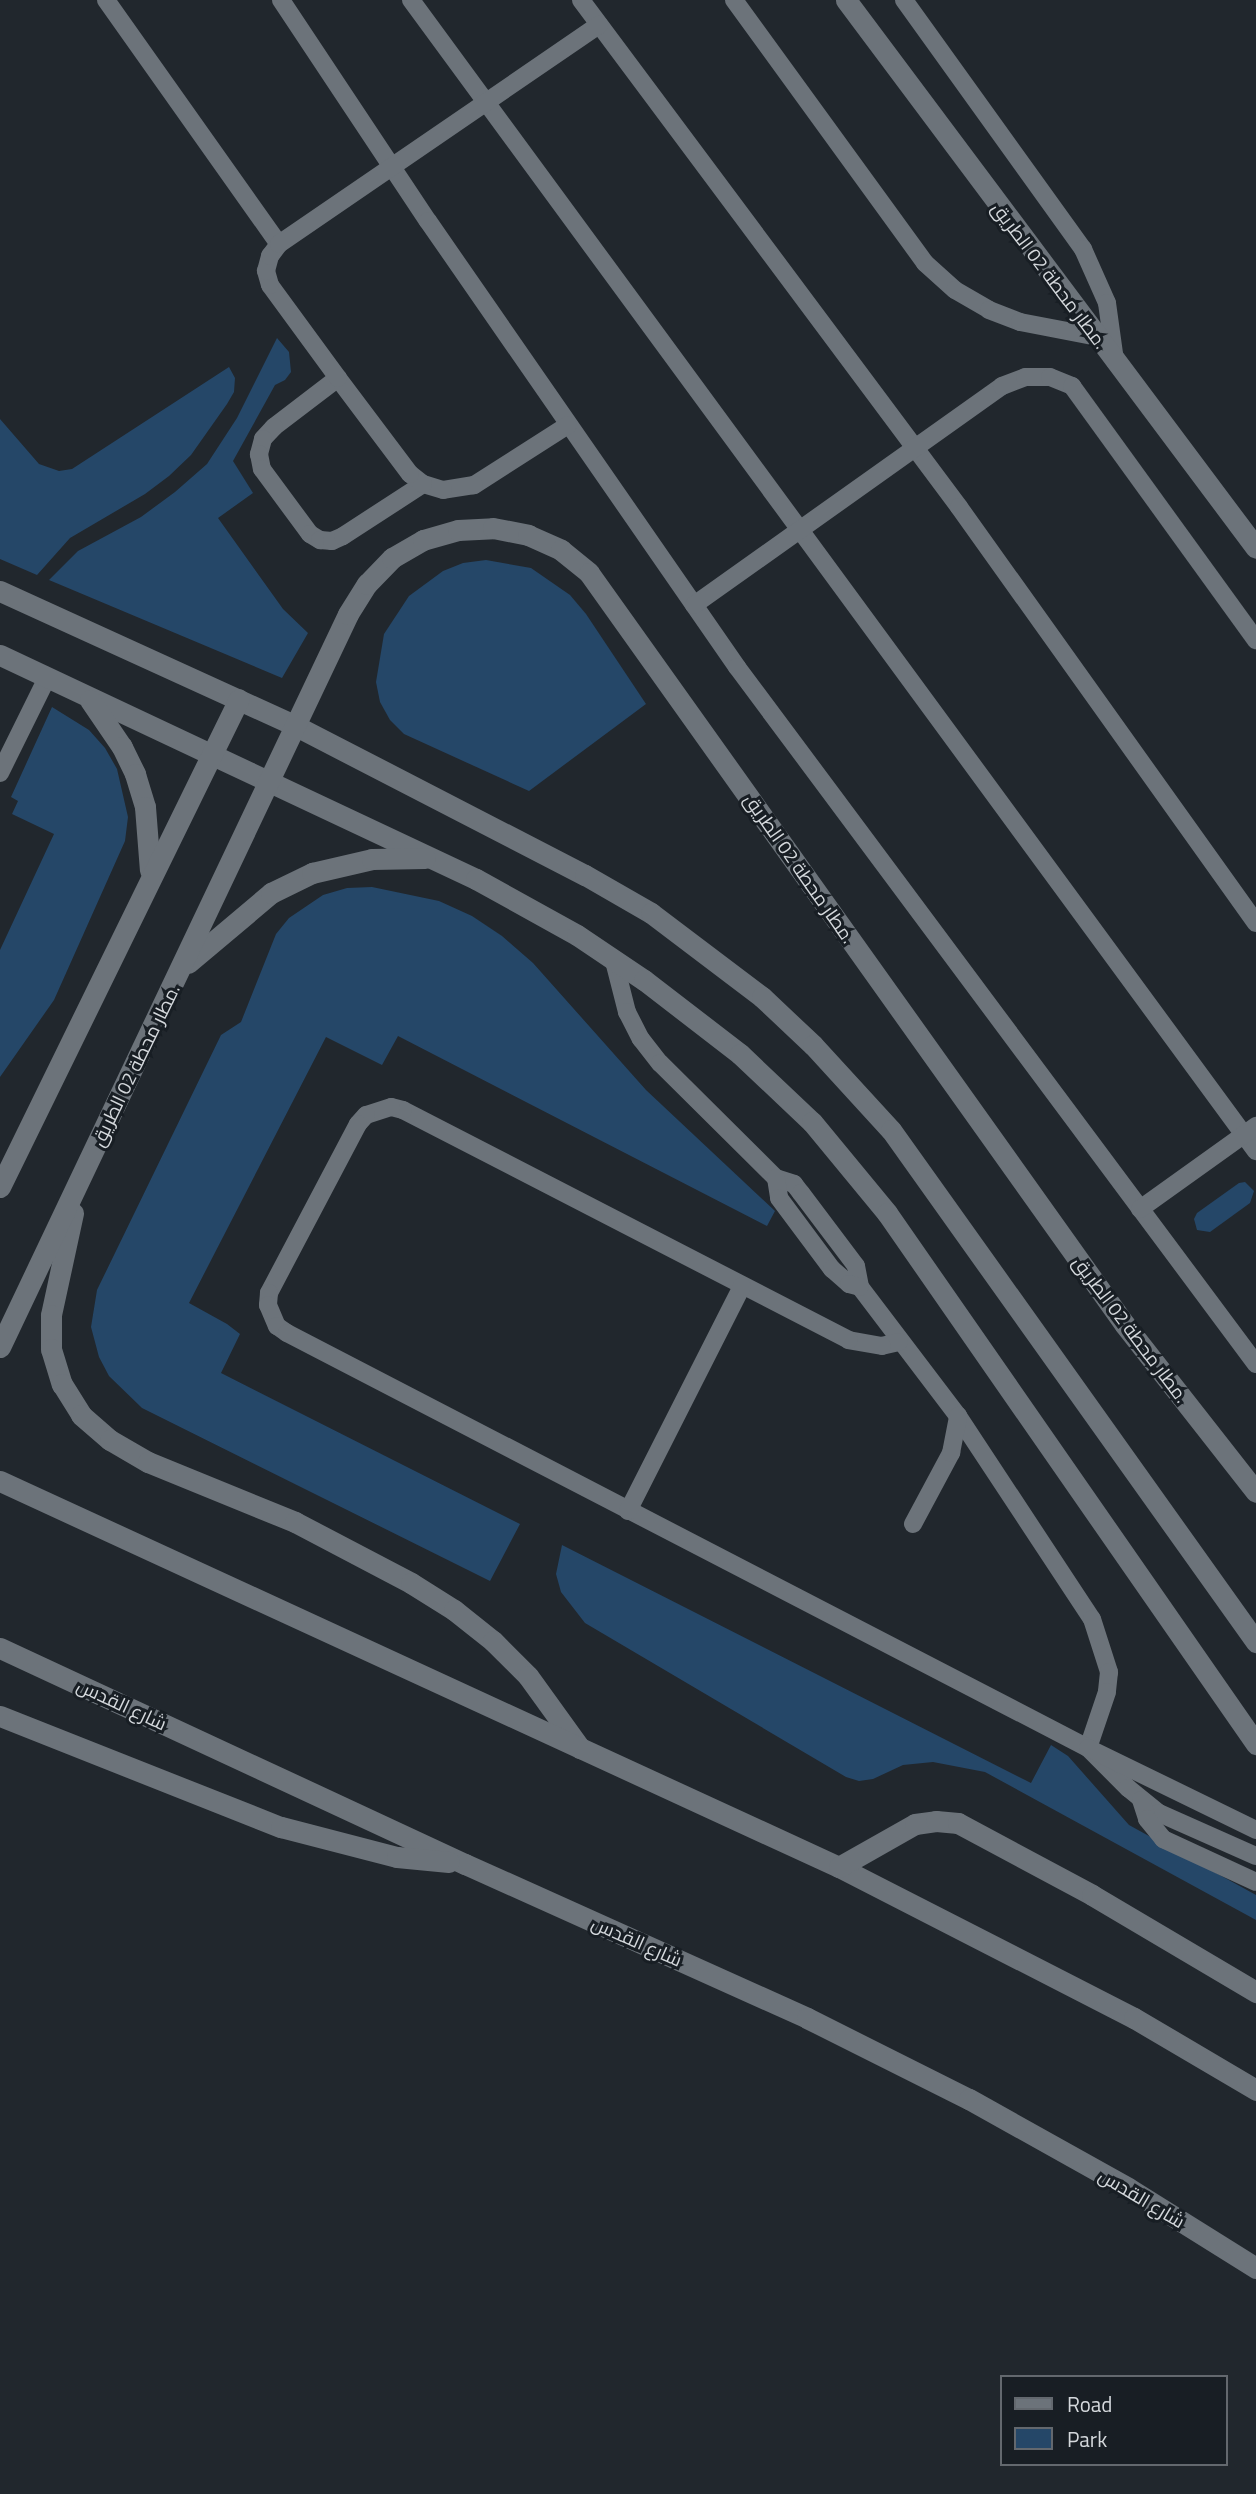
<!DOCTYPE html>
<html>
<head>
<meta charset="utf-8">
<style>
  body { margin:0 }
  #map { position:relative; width:1256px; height:2494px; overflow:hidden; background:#21272d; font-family:"Titillium Web",Cairo,sans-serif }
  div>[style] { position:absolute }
  .green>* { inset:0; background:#254768 }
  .lane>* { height:18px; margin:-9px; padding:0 9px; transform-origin:9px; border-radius:9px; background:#6c737a }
  .secondary>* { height:21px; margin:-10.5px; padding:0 10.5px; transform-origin:10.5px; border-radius:10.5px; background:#6c737a }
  span { translate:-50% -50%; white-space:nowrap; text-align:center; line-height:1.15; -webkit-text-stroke:6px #181e24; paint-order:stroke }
  .street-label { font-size:19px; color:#d4d8dc }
  .legend { position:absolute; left:1000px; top:2375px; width:228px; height:91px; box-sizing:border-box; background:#181e24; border:2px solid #63686e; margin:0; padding:9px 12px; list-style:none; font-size:21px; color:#d4d8dc }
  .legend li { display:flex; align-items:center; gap:14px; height:35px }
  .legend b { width:35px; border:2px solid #63686e }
</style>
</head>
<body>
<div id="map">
  <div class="green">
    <i style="clip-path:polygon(277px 338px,289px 352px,291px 372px,285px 380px,275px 385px,233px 461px,253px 493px,218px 518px,283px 609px,308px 633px,282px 678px,49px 580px,78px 551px,141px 517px,175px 492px,207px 464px,237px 418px)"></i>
    <i style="clip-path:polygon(229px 367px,235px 378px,234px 392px,227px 404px,191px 455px,169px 476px,145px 494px,70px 538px,37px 575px,0 559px,0 419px,39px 464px,59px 471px,72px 469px)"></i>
    <i style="clip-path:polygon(486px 560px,531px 568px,570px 595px,586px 614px,646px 704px,529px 791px,404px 734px,390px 720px,380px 702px,376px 682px,384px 634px,409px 596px,443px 571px,463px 563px)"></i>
    <i style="clip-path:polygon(52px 707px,89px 730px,105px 748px,117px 769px,128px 817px,125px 841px,54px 1000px,0 1077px,0 950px,54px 834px,12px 814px,18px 801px,11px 797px)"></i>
    <i style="clip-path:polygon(372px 887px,439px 901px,472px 916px,502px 936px,533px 963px,646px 1090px,775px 1211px,767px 1226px,398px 1036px,382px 1065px,326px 1037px,189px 1303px,227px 1324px,240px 1334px,221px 1373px,520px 1524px,490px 1581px,142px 1408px,109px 1376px,99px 1357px,91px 1327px,97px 1290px,221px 1035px,241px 1022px,276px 934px,289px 918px,323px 895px,347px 888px)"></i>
    <i style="clip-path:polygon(1245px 1182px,1254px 1191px,1250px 1203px,1210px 1232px,1197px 1230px,1194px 1219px,1197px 1213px,1239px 1183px)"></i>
    <i style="clip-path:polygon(562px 1545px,1031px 1783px,1051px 1745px,1068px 1756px,1129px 1825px,1256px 1895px,1256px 1920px,985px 1772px,933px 1762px,903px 1765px,873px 1779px,859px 1781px,846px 1777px,585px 1623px,561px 1592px,556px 1574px)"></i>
  </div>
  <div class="lane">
    <i style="left:106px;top:0;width:299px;rotate:54.7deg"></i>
    <i style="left:281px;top:0;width:265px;rotate:56.4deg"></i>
    <i style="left:428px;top:221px;width:543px;rotate:55.28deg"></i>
    <i style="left:737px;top:667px;width:869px;rotate:53.33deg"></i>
    <i style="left:411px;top:0;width:1428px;rotate:53.72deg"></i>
    <i style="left:581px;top:0;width:632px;rotate:53.29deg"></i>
    <i style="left:959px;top:507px;width:511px;rotate:54.48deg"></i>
    <i style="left:734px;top:0;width:325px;rotate:54deg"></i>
    <i style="left:925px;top:263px;width:40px;rotate:42deg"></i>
    <i style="left:955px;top:290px;width:39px;rotate:30deg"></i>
    <i style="left:989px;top:310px;width:33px;rotate:21deg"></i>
    <i style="left:1020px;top:322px;width:79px;rotate:10.9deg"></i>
    <i style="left:904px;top:0;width:307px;rotate:54.3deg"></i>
    <i style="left:1083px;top:249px;width:59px;rotate:66deg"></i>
    <i style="left:1107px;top:303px;width:59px;rotate:82.1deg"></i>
    <i style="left:338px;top:378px;width:81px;rotate:142.6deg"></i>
    <i style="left:274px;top:427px;width:16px;rotate:133deg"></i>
    <i style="left:263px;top:439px;width:16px;rotate:105deg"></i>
    <i style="left:259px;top:454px;width:15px;rotate:79deg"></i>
    <i style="left:262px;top:469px;width:81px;rotate:53.6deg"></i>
    <i style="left:310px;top:534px;width:12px;rotate:31deg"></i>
    <i style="left:320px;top:540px;width:12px;rotate:5deg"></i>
    <i style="left:332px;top:541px;width:12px;rotate:-24deg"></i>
    <i style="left:343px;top:536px;width:95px;rotate:-33deg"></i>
    <i style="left:568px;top:425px;width:112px;rotate:147.4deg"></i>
    <i style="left:474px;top:485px;width:31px;rotate:171deg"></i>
    <i style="left:443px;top:490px;width:21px;rotate:-163deg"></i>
    <i style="left:423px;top:484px;width:16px;rotate:-142deg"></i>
    <i style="left:410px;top:474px;width:120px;rotate:-126.9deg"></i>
    <i style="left:338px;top:378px;width:115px;rotate:-126.2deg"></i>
    <i style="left:270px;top:285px;width:15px;rotate:-106deg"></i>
    <i style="left:266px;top:271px;width:16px;rotate:-75deg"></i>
    <i style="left:270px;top:256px;width:15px;rotate:-53deg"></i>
    <i style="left:279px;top:244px;width:388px;rotate:-34.4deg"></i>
    <i style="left:694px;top:605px;width:378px;rotate:-35.4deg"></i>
    <i style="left:1002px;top:386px;width:25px;rotate:-21deg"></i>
    <i style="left:1025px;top:377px;width:25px"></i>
    <i style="left:1050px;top:377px;width:24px;rotate:22deg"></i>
    <i style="left:1072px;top:386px;width:314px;rotate:54.1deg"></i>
    <i style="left:0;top:773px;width:106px;rotate:-63.7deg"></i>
    <i style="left:614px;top:961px;width:53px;rotate:75.7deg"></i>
    <i style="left:627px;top:1012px;width:30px;rotate:63deg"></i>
    <i style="left:641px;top:1039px;width:31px;rotate:52deg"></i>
    <i style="left:660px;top:1063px;width:163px;rotate:44.8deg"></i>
    <i style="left:776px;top:1178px;width:19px;rotate:18deg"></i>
    <i style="left:794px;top:1184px;width:11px;rotate:52deg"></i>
    <i style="left:801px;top:1193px;width:91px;rotate:53deg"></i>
    <i style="left:856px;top:1266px;width:21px;rotate:79deg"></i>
    <i style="left:860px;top:1287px;width:162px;rotate:52.8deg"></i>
    <i style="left:958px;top:1416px;width:243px;rotate:56.6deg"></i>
    <i style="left:1092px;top:1619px;width:56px;rotate:72.2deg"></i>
    <i style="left:1109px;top:1672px;width:20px;rotate:96deg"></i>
    <i style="left:1107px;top:1692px;width:59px;rotate:108.7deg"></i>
    <i style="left:1088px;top:1748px;width:57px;rotate:45deg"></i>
    <i style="left:1128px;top:1788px;width:40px;rotate:39deg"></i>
    <i style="left:1159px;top:1813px;width:106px;rotate:23.9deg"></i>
    <i style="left:776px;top:1178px;width:20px;rotate:81deg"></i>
    <i style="left:779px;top:1198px;width:89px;rotate:53.3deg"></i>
    <i style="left:832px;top:1269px;width:23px;rotate:41deg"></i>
    <i style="left:849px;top:1284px;width:11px;rotate:15deg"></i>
    <i style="left:1140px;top:1209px;width:143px;rotate:-35.6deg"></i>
    <i style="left:899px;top:1342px;width:17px;rotate:167deg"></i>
    <i style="left:882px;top:1346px;width:34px;rotate:-170deg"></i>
    <i style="left:849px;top:1340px;width:502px;rotate:-152.72deg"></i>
    <i style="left:403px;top:1110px;width:12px;rotate:-166deg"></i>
    <i style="left:391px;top:1107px;width:26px;rotate:162deg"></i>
    <i style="left:366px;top:1115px;width:12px;rotate:132deg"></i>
    <i style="left:358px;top:1124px;width:191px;rotate:117.8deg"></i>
    <i style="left:269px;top:1293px;width:12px;rotate:95deg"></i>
    <i style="left:268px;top:1305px;width:23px;rotate:67deg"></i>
    <i style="left:277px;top:1326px;width:12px;rotate:35deg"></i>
    <i style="left:287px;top:1333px;width:902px;rotate:27.39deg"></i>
    <i style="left:1088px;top:1748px;width:187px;rotate:26deg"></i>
    <i style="left:628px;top:1511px;width:252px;rotate:-63.1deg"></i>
    <i style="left:913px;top:1524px;width:81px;rotate:-61.8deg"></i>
    <i style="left:951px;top:1453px;width:38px;rotate:-79deg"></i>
    <i style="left:1141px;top:1800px;width:20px;rotate:72deg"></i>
    <i style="left:1147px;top:1819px;width:26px;rotate:51deg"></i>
    <i style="left:1163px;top:1839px;width:102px;rotate:24.8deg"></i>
  </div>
  <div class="secondary">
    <i style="left:846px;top:0;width:684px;rotate:53.2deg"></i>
    <i style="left:0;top:591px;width:325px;rotate:24.5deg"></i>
    <i style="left:296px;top:726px;width:325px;rotate:27.3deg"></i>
    <i style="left:585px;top:875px;width:76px;rotate:29.9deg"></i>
    <i style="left:651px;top:913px;width:139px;rotate:37.1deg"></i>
    <i style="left:762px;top:997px;width:70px;rotate:43.3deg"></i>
    <i style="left:813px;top:1045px;width:115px;rotate:47.5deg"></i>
    <i style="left:891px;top:1130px;width:629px;rotate:54.52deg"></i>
    <i style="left:0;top:655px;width:526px;rotate:25.2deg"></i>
    <i style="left:476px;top:879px;width:115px;rotate:29deg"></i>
    <i style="left:577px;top:935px;width:81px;rotate:33.9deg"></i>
    <i style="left:644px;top:980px;width:121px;rotate:37.6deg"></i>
    <i style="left:740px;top:1054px;width:99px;rotate:43.4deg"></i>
    <i style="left:812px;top:1122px;width:118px;rotate:50.5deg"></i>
    <i style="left:887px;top:1213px;width:647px;rotate:55.2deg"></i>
    <i style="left:90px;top:700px;width:57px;rotate:55.8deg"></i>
    <i style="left:122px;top:747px;width:30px;rotate:64deg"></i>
    <i style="left:135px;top:774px;width:34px;rotate:73deg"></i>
    <i style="left:145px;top:807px;width:63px;rotate:85.5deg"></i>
    <i style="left:188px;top:963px;width:109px;rotate:-40.1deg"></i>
    <i style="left:271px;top:893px;width:46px;rotate:-26deg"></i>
    <i style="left:312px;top:873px;width:62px;rotate:-13.1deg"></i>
    <i style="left:372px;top:859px;width:53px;rotate:-1.1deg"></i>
    <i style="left:0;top:1187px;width:543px;rotate:-63.91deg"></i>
    <i style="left:73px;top:1213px;width:104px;rotate:102.2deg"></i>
    <i style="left:51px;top:1315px;width:34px;rotate:90deg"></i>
    <i style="left:51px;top:1349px;width:37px;rotate:73deg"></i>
    <i style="left:62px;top:1384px;width:36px;rotate:58deg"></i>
    <i style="left:81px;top:1415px;width:38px;rotate:41deg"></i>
    <i style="left:110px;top:1440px;width:44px;rotate:30.1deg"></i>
    <i style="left:148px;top:1462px;width:159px;rotate:22.2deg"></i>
    <i style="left:295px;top:1522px;width:131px;rotate:27.7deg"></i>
    <i style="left:411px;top:1583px;width:51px;rotate:32.1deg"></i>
    <i style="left:454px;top:1610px;width:50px;rotate:38.5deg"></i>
    <i style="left:493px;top:1641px;width:49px;rotate:45deg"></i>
    <i style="left:528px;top:1676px;width:89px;rotate:54.2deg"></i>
    <i style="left:0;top:1347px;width:811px;rotate:-64.6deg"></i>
    <i style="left:348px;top:614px;width:36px;rotate:-58deg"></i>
    <i style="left:367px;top:584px;width:36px;rotate:-46deg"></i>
    <i style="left:392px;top:558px;width:36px;rotate:-30deg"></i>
    <i style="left:423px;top:540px;width:36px;rotate:-16deg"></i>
    <i style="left:458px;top:530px;width:35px;rotate:-3deg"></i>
    <i style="left:493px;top:528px;width:36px;rotate:11deg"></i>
    <i style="left:528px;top:535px;width:36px;rotate:24deg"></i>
    <i style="left:561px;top:550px;width:36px;rotate:39deg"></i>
    <i style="left:589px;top:573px;width:923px;rotate:54.52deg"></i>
    <i style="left:1125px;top:1325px;width:212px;rotate:51.9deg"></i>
    <i style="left:0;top:1481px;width:924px;rotate:24.71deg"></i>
    <i style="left:839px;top:1867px;width:331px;rotate:27.1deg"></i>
    <i style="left:1134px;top:2018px;width:142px;rotate:30.5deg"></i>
    <i style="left:0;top:1648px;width:513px;rotate:24.92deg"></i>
    <i style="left:465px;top:1864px;width:375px;rotate:24.2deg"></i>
    <i style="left:807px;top:2018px;width:181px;rotate:26.6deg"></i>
    <i style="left:969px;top:2099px;width:182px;rotate:29.2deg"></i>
    <i style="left:1128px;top:2188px;width:151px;rotate:32deg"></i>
    <i style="left:0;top:1716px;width:302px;rotate:21.6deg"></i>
    <i style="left:281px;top:1827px;width:120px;rotate:14.5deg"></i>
    <i style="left:397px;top:1857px;width:52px;rotate:5.5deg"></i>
    <i style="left:839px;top:1867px;width:87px;rotate:-29.5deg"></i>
    <i style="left:915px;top:1824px;width:21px;rotate:-8deg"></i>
    <i style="left:936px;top:1821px;width:22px;rotate:5deg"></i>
    <i style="left:958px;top:1823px;width:152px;rotate:28.2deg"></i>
    <i style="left:1092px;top:1895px;width:191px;rotate:30.6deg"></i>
  </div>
  <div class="street-label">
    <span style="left:1050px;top:275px;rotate:53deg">مطار محطة 02 الطريق.</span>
    <span style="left:800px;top:868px;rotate:55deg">مطار محطة 02 الطريق.</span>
    <span style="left:135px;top:1065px;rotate:-64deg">مطار محطة 02 الطريق.</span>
    <span style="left:1131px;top:1329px;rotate:53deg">مطار محطة 02 الطريق.</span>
    <span style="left:122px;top:1704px;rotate:25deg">شارع القدس</span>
    <span style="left:637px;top:1941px;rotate:24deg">شارع القدس</span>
    <span style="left:1142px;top:2198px;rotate:31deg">شارع القدس</span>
  </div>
  <ul class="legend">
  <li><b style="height:9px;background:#6c737a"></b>Road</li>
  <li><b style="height:19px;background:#254768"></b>Park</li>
  </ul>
</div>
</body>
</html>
